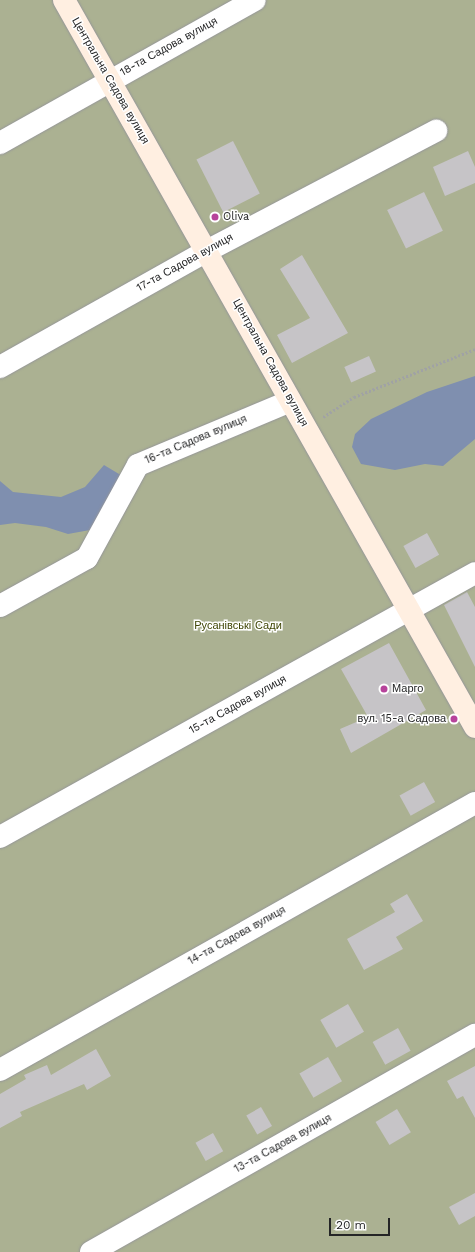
<!DOCTYPE html>
<html>
<head>
<meta charset="utf-8">
<style>
  body { margin:0 }
  #map { position:relative; width:475px; height:1252px; overflow:hidden; background:#dfe1e3; font-family:"Work Sans",sans-serif }
  div>[style] { position:absolute }
  .green>* { inset:0; background:#abb192; transform-origin:0 0 }
  .water>* { inset:0; background:#7f8faf }
  .building>* { inset:0; background:#c6c4c7; transform-origin:0 0 }
  .path>* { height:2.5px; margin-top:-1.25px; transform-origin:0; background:repeating-linear-gradient(90deg,#a0a2a4 0 2px,transparent 0 4px) }
  .roads { filter:drop-shadow(0 0 1px #959699) drop-shadow(0 0 1px #959699) }
  .street>* { height:22px; margin:-11px; padding:0 11px; transform-origin:11px; border-radius:11px; background:#fff }
  .secondary>* { height:22px; margin:-11px; padding:0 11px; transform-origin:11px; border-radius:11px; background:#ffefe1 }
  .dots>* { width:11px; height:11px; translate:-50% -50%; box-sizing:border-box; border:2px solid #fff; border-radius:50% }
  span { translate:-50% -50%; white-space:nowrap; text-align:center; line-height:1.15; -webkit-text-stroke:3px #fff; paint-order:stroke }
  .street-label { font-size:11px; color:#242526 }
  .poi-label { font-size:11px; color:#242526 }
  .left { translate:0 -50%; text-align:left }
  .right { translate:-100% -50%; text-align:right }
  .park-label { font-size:11px; color:#404707 }
  .scale { position:absolute; left:329px; top:1218px; width:61px; height:18px; box-sizing:border-box; border:2px solid #242526; border-top:0; padding-left:5px; font-size:12px; line-height:14px; white-space:nowrap; color:#242526; -webkit-text-stroke:3px #fff; paint-order:stroke }
</style>
</head>
<body>
<div id="map">
  <div class="green">
    <i style="left:0;top:0;width:475px;height:1252px"></i>
  </div>
  <div class="water">
    <i style="clip-path:polygon(475px 376px,475px 439px,443px 466px,425px 464px,395px 470px,361px 464px,352px 447px,355px 434px,371px 419px,427px 392px)"></i>
    <i style="clip-path:polygon(104px 465px,124px 477px,90px 530px,68px 534px,46px 527px,15px 523px,0 525px,0 481px,13px 492px,61px 497px,85px 487px)"></i>
  </div>
  <div class="building">
    <i style="left:233px;top:141px;width:59px;height:41px;rotate:63deg"></i>
    <i style="clip-path:polygon(468px 151px,475px 167px,475px 183px,445px 196px,433px 167px)"></i>
    <i style="left:424px;top:192px;width:43px;height:41px;rotate:64deg"></i>
    <i style="clip-path:polygon(302px 255px,348px 333px,292px 363px,277px 335px,310px 318px,280px 269px)"></i>
    <i style="left:369px;top:356px;width:17px;height:27px;rotate:66deg"></i>
    <i style="left:427px;top:533px;width:25px;height:27px;rotate:61deg"></i>
    <i style="clip-path:polygon(467px 592px,475px 607px,475px 667px,444px 605px)"></i>
    <i style="clip-path:polygon(389px 643px,426px 710px,351px 753px,340px 729px,368px 717px,341px 669px)"></i>
    <i style="left:424px;top:782px;width:23px;height:28px;rotate:61deg"></i>
    <i style="clip-path:polygon(407px 894px,423px 921px,396px 937px,403px 949px,364px 970px,347px 939px,395px 912px,390px 904px)"></i>
    <i style="left:348px;top:1004px;width:32px;height:32px;rotate:60deg"></i>
    <i style="left:398px;top:1028px;width:26px;height:29px;rotate:61deg"></i>
    <i style="clip-path:polygon(96px 1049px,111px 1076px,87px 1090px,84px 1084px,20px 1112px,22px 1116px,0 1128px,0 1094px,26px 1079px,24px 1075px,47px 1065px,51px 1075px)"></i>
    <i style="left:328px;top:1057px;width:28px;height:33px;rotate:60deg"></i>
    <i style="clip-path:polygon(475px 1066px,475px 1118px,463px 1096px,457px 1099px,447px 1081px)"></i>
    <i style="left:261px;top:1107px;width:22px;height:17px;rotate:60deg"></i>
    <i style="left:397px;top:1109px;width:27px;height:25px;rotate:59deg"></i>
    <i style="left:213px;top:1133px;width:21px;height:20px;rotate:61deg"></i>
    <i style="clip-path:polygon(475px 1193px,475px 1216px,459px 1225px,449px 1207px)"></i>
  </div>
  <div class="path">
    <i style="left:323px;top:417px;width:37px;rotate:-33deg"></i>
    <i style="left:354px;top:397px;width:130px;rotate:-21.6deg"></i>
  </div>
  <div class="roads">
    <div class="street">
      <i style="left:0;top:143px;width:292px;rotate:-29.3deg"></i>
      <i style="left:0;top:367px;width:237px;rotate:-29.3deg"></i>
      <i style="left:207px;top:251px;width:259px;rotate:-27.7deg"></i>
      <i style="left:0;top:606px;width:99px;rotate:-28.9deg"></i>
      <i style="left:87px;top:558px;width:106px;rotate:-61.3deg"></i>
      <i style="left:138px;top:465px;width:165px;rotate:-22.8deg"></i>
      <i style="left:0;top:837px;width:543px;rotate:-29.06deg"></i>
      <i style="left:0;top:1070px;width:545px;rotate:-29.34deg"></i>
      <i style="left:91px;top:1252px;width:441px;rotate:-29.5deg"></i>
    </div>
    <div class="secondary">
      <i style="left:64px;top:0;width:835px;rotate:60.52deg"></i>
    </div>
  </div>
  <div class="dots">
    <i style="left:215px;top:217px;background:#b7439b"></i>
    <i style="left:384px;top:689px;background:#b7439b"></i>
    <i style="left:454px;top:719px;background:#b7439b"></i>
  </div>
  <div class="street-label">
    <span style="left:169px;top:47px;rotate:-29deg">18-та Садова вулиця</span>
    <span style="left:110px;top:81px;rotate:60deg">Центральна Садова вулиця</span>
    <span style="left:185px;top:263px;rotate:-29deg">17-та Садова вулиця</span>
    <span style="left:270px;top:363px;rotate:61deg">Центральна Садова вулиця</span>
    <span style="left:196px;top:440px;rotate:-23deg">16-та Садова вулиця</span>
    <span style="left:238px;top:705px;rotate:-29deg">15-та Садова вулиця</span>
    <span style="left:237px;top:936px;rotate:-29deg">14-та Садова вулиця</span>
    <span style="left:283px;top:1144px;rotate:-29deg">13-та Садова вулиця</span>
  </div>
  <div class="poi-label">
    <span class="left" style="left:223px;top:217px">Oliva</span>
    <span class="left" style="left:392px;top:689px">Марго</span>
    <span class="right" style="left:446px;top:719px">вул. 15-а Садова</span>
  </div>
  <div class="park-label">
    <span style="left:238px;top:626px">Русанівські Сади</span>
  </div>
  <div class="scale">20 m</div>
</div>
</body>
</html>
